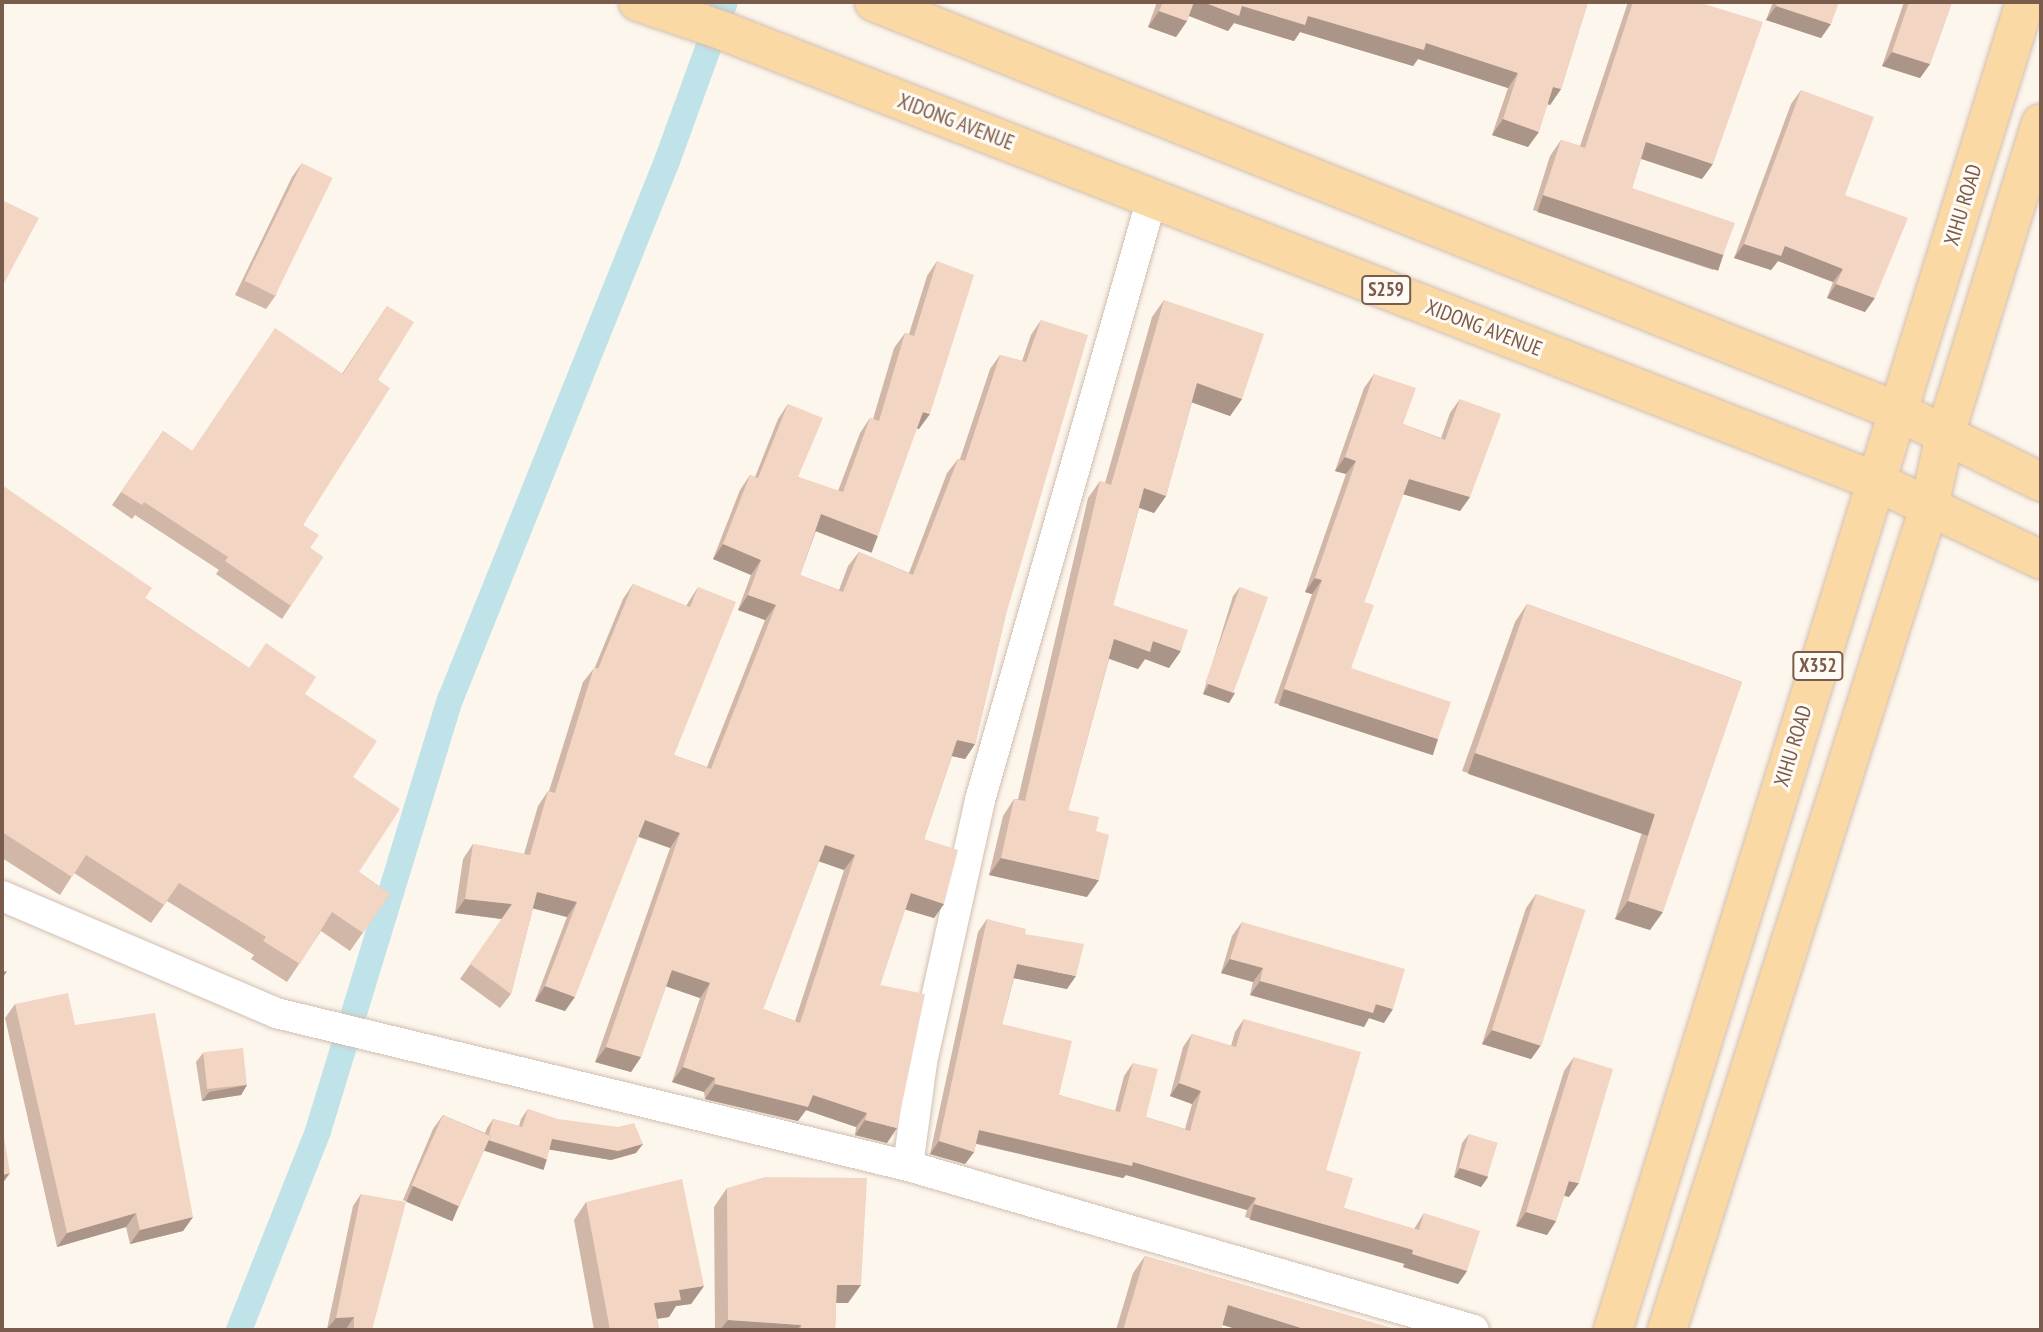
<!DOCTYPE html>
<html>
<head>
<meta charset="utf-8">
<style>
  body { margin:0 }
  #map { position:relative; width:2043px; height:1332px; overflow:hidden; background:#fdf6ec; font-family:"PT Sans Narrow",sans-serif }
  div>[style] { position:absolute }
  .canal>* { height:26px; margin:-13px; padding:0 13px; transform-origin:13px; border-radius:13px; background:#bfe3e8 }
  .roads { filter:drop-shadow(0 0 2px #d1beb0) drop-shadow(0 0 2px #d1beb0) }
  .minor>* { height:30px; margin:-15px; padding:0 15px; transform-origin:15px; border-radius:15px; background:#fff }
  .primary>* { height:38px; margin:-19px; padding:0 19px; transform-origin:19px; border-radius:19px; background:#fbd9a5 }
  .wall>* { inset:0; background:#d1b7a8 }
  .shaded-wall>* { inset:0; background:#aa9588; transform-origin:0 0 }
  .building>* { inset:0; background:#f3d5c3; transform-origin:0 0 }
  span { translate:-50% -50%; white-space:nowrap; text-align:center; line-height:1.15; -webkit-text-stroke:6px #fffaf3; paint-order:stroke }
  .shield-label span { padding:2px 5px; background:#fffaf3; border:2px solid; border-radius:5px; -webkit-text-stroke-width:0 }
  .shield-label { font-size:19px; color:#7a5c4d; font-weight:700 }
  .street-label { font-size:21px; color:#7a5c4d }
  .frame { position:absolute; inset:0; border:4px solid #7a5c4d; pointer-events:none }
</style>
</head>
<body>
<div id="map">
  <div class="canal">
    <i style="left:239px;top:1330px;width:214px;rotate:-68.3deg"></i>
    <i style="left:318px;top:1131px;width:451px;rotate:-73deg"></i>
    <i style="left:450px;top:700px;width:581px;rotate:-68.07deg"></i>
    <i style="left:667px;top:161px;width:169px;rotate:-70deg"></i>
  </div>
  <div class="roads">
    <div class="minor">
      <i style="left:2px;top:896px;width:298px;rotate:23.1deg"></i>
      <i style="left:276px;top:1013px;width:650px;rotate:13.61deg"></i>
      <i style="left:908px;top:1166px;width:589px;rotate:16.16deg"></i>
      <i style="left:908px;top:1166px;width:105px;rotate:-82.3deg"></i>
      <i style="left:922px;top:1062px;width:268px;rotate:-77.5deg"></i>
      <i style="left:980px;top:800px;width:626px;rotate:-74.05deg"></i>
    </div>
    <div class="primary">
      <i style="left:638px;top:2px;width:93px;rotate:18.8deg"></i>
      <i style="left:726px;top:32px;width:1234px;rotate:21.34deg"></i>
      <i style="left:1875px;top:481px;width:184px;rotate:25.4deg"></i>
      <i style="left:874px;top:2px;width:1104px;rotate:21.8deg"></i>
      <i style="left:1899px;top:412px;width:158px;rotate:26.2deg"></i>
      <i style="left:1613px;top:1330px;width:1390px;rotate:-72.76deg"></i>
      <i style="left:1667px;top:1330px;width:864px;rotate:-72.34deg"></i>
      <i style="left:1929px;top:507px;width:74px;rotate:-77.5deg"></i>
      <i style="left:1945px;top:435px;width:326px;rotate:-72.9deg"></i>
    </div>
  </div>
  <div class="wall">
    <i style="clip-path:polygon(1157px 2px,1588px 2px,1561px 89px,1550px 105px,1548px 104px,1528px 147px,1492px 135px,1508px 88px,1418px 59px,1413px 66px,1300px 32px,1294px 41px,1234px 23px,1228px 31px,1189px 16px,1187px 21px,1176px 37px,1148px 27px)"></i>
    <i style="clip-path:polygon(1628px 2px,1701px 2px,1702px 179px,1641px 159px,1632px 188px,1723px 255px,1713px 270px,1533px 210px,1550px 156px,1561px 140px,1580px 146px)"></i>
    <i style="clip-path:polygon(1773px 2px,1839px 2px,1821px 38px,1766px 20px)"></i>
    <i style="clip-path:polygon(1904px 2px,1952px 2px,1930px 64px,1920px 78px,1882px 66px)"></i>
    <i style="clip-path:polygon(1801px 90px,1845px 195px,1865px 312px,1827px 298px,1833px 282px,1778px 261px,1771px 270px,1734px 258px,1791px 104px)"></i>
    <i style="clip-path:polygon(302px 163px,276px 295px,266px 309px,235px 295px,292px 177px)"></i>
    <i style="clip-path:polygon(evenodd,937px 261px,919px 429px,917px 428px,868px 551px,816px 531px,800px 575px,839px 590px,848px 566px,859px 552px,909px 573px,947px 473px,958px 459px,960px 459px,990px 369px,1000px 355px,1022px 361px,1031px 335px,1041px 320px,1005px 618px,975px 744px,965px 759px,952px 756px,924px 839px,944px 904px,934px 918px,905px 909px,880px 985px,887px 1143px,855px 1135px,856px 1127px,806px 1110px,798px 1121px,705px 1099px,704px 1092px,672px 1082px,700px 998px,666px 986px,641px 1057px,631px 1072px,595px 1062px,670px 848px,638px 837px,565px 1011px,535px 1001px,567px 917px,533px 908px,511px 994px,500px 1008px,460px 979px,502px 919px,455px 913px,463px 859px,473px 844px,524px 854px,538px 806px,548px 791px,549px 791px,583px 682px,595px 667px,623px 599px,633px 584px,686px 606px,698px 587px,674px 755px,707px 767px,765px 620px,738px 610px,751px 575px,713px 559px,740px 490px,750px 475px,755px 477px,778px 419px,788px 404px,798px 477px,838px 491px,860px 433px,870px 418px,873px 419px,894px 348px,905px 333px,909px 334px,927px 276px,937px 261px,819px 861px,844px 870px,795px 1021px,763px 1009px,819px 861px)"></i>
    <i style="clip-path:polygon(1164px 300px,1242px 399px,1230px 416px,1192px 402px,1166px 496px,1154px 513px,1139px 508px,1113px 605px,1169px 668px,1145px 659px,1138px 669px,1109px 659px,1068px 810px,1096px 831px,1087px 897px,989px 875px,1003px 816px,1014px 799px,1018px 799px,1088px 498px,1100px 481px,1105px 483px,1152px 317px)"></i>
    <i style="clip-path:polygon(387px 306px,378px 380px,303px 525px,310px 548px,323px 557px,282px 619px,216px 574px,219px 570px,135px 515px,132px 519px,112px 505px,163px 431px,192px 451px,342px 374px)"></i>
    <i style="clip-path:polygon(1374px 374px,1403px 424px,1441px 438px,1450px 413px,1460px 399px,1470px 497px,1460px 511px,1403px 494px,1364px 602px,1351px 668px,1428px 753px,1274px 703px,1312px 594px,1305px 592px,1346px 474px,1335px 471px,1364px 388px)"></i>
    <i style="clip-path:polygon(2px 485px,145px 598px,249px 668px,305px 694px,353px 777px,359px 872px,390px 894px,350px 951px,321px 931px,287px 982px,251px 959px,254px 955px,167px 901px,151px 923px,74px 873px,60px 895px,2px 858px)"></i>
    <i style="clip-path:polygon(1240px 587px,1229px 703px,1203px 694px,1233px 596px)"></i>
    <i style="clip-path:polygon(1527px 604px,1742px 682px,1650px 930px,1615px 919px,1642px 832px,1462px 771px,1515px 622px)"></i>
    <i style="clip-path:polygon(1536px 894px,1541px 1045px,1531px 1059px,1482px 1044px,1526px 908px)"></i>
    <i style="clip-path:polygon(987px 919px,1025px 934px,1067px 989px,1014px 978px,1002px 1024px,1059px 1095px,1115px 1111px,1124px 1076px,1133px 1063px,1146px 1117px,1185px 1129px,1192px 1104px,1170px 1096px,1183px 1047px,1192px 1034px,1231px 1046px,1235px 1032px,1244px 1019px,1326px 1170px,1344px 1208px,1414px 1229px,1424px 1213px,1467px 1271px,1458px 1284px,1403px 1267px,1404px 1263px,1245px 1217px,1247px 1210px,1126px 1175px,1123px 1178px,976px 1144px,974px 1152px,965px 1164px,930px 1154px,978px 932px)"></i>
    <i style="clip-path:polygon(1242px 922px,1384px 1023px,1369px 1018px,1364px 1027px,1250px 995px,1253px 982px,1221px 973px,1232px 936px)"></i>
    <i style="clip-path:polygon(15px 1004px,75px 1025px,193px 1217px,183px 1231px,130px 1244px,126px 1227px,57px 1247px,5px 1018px)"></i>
    <i style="clip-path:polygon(203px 1053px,247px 1085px,241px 1095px,202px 1101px,196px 1062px)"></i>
    <i style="clip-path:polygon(1574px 1057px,1569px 1197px,1564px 1196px,1556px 1221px,1547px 1235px,1516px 1226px,1564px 1071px)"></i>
    <i style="clip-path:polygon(528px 1109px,636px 1153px,611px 1160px,549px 1149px,540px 1168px,484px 1150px,459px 1206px,449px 1220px,403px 1200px,433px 1129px,443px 1115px,485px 1133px,487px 1128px,493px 1119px,519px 1126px,521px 1119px)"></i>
    <i style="clip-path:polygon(1469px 1134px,1488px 1177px,1481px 1187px,1454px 1177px,1462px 1143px)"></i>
    <i style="clip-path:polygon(727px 1188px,848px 1303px,836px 1303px,835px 1330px,715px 1330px,714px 1207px)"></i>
    <i style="clip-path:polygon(361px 1194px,372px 1330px,346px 1330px,346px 1329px,327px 1329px,353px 1206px)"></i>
    <i style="clip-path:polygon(586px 1202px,704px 1286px,691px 1304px,676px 1306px,669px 1317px,657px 1319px,659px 1330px,594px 1330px,574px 1220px)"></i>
    <i style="clip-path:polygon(1145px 1256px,1398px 1330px,1240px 1330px,1222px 1325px,1221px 1330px,1116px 1330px,1133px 1273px)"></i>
  </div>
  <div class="shaded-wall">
    <i style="clip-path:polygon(1193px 2px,1203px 2px,1242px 6px,1308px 16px,1426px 43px,1518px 73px,1508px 88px,1418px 59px,1413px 66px,1300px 32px,1294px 41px,1234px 23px,1228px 31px,1184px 14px)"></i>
    <i style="clip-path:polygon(1776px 6px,1831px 24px,1821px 38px,1766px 20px)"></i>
    <i style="clip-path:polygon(1159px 11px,1187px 21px,1176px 37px,1148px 27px)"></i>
    <i style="clip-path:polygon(1892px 52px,1930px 64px,1920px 78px,1882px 66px)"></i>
    <i style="clip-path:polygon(1553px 87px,1561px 89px,1550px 105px,1542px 102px)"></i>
    <i style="clip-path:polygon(1503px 119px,1539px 132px,1528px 147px,1492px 135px)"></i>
    <i style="clip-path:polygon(1646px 142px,1713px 164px,1702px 179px,1636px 157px)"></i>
    <i style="left:1543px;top:195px;width:190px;height:18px;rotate:18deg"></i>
    <i style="clip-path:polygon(1744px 244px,1785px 246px,1843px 269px,1833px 282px,1778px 261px,1771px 270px,1734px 258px)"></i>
    <i style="clip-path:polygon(1836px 284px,1875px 298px,1865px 312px,1827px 298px)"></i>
    <i style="clip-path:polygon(1197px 383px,1242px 399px,1230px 416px,1185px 400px)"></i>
    <i style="clip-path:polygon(923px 412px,930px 414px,919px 429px,912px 427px)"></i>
    <i style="clip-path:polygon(1345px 457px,1356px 461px,1346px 474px,1335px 471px)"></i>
    <i style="clip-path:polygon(1409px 479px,1470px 497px,1460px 511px,1399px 493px)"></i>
    <i style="clip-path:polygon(1144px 488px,1166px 496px,1154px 513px,1132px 505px)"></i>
    <i style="left:821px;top:514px;width:61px;height:18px;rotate:21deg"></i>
    <i style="clip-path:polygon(723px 544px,761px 560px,751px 575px,713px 559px)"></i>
    <i style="clip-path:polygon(1315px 578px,1322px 580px,1312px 594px,1305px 592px)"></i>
    <i style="clip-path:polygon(748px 595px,776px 605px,765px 620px,738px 610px)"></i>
    <i style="clip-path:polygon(1114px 639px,1153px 641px,1181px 651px,1169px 668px,1145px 659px,1138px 669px,1102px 656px)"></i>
    <i style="clip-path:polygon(1209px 684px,1235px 693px,1229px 703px,1203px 694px)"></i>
    <i style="left:1284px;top:689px;width:162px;height:17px;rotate:18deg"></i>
    <i style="clip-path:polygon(957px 740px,975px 744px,965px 759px,947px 755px)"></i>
    <i style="left:1475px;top:753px;width:190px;height:22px;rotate:19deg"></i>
    <i style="clip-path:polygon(645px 820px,680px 833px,670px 848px,635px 835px)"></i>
    <i style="clip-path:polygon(825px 845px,855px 855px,844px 870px,815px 860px)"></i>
    <i style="clip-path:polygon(1001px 858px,1099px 880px,1087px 897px,989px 875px)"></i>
    <i style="clip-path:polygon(537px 892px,577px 902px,567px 917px,527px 907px)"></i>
    <i style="clip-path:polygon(911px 893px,944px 904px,934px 918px,900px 908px)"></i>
    <i style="clip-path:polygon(465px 899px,512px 904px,502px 919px,455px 913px)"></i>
    <i style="clip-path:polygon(1628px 901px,1663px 912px,1650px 930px,1615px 919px)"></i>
    <i style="clip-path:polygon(1230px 959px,1263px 968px,1253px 982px,1221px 973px)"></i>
    <i style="clip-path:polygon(1017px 964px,1076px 976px,1067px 989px,1008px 977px)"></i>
    <i style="clip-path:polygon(672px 970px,710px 983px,700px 998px,662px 985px)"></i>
    <i style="clip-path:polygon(7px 971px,2px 979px,2px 972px)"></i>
    <i style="clip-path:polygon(1260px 981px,1376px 1004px,1393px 1009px,1384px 1023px,1369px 1018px,1364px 1027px,1250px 995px)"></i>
    <i style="clip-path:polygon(545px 986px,575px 997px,565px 1011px,535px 1001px)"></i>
    <i style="clip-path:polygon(1492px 1030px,1541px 1045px,1531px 1059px,1482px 1044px)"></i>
    <i style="clip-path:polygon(606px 1047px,641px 1057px,631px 1072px,595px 1062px)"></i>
    <i style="clip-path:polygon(683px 1067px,715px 1078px,704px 1092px,672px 1082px)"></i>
    <i style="clip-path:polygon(1179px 1083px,1201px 1091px,1192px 1104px,1170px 1096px)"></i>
    <i style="clip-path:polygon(715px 1084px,813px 1095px,867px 1113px,856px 1127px,806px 1110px,798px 1121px,705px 1099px)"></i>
    <i style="clip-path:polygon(247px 1085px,241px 1095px,202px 1101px,209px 1092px)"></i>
    <i style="clip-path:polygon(865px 1120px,897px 1128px,887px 1143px,855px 1135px)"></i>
    <i style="clip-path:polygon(979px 1130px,1133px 1162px,1256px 1198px,1247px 1210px,1126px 1175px,1123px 1178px,970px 1142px)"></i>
    <i style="clip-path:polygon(552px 1139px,643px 1144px,636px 1153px,611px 1160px,546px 1149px)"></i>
    <i style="left:487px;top:1140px;width:63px;height:11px;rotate:18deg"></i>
    <i style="clip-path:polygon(939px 1141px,974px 1152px,965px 1164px,930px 1154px)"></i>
    <i style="clip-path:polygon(1460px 1168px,1488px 1177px,1481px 1187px,1454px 1177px)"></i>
    <i style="clip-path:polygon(10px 1173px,2px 1184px,2px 1175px)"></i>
    <i style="clip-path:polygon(1569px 1181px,1579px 1183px,1569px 1197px,1560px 1194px)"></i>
    <i style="left:413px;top:1186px;width:50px;height:17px;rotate:23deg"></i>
    <i style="left:1254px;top:1204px;width:166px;height:16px;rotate:16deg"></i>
    <i style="clip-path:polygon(1526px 1212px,1556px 1221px,1547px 1235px,1516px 1226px)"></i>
    <i style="clip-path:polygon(136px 1213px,126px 1227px,57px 1247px,67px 1233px)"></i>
    <i style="clip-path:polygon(193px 1217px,183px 1231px,130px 1244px,140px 1230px)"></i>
    <i style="clip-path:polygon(1412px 1254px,1467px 1271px,1458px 1284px,1403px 1267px)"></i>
    <i style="clip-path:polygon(837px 1285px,861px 1285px,848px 1303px,825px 1303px)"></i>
    <i style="clip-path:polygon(704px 1286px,691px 1304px,676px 1306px,669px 1317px,642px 1321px,654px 1303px,679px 1290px)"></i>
    <i style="clip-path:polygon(1228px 1305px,1301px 1328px,1299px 1330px,1240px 1330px,1216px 1323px)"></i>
    <i style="clip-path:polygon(354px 1317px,346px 1329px,327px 1329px,336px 1318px)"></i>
    <i style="clip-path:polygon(728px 1320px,801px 1325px,797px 1330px,720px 1330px)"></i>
  </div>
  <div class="building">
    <i style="clip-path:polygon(1163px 2px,1194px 2px,1187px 21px,1159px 11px)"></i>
    <i style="clip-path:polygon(1203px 2px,1588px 2px,1561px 89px,1553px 87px,1539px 132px,1503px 119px,1518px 73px,1426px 43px,1424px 50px,1308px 16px,1305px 25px,1242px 6px,1239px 16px)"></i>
    <i style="clip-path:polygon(1633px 2px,1701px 2px,1701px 3px,1763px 22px,1713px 164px,1646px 142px,1632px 188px,1735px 223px,1723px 255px,1543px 195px,1561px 140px,1585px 148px)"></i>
    <i style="clip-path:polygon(1777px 2px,1839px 2px,1831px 24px,1776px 6px)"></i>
    <i style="clip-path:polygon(1909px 2px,1952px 2px,1930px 64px,1892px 52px)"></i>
    <i style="clip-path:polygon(1801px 90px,1874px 117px,1845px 195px,1908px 218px,1875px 298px,1836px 284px,1843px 269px,1785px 246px,1781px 256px,1744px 244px)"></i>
    <i style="left:302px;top:163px;width:34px;height:131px;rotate:26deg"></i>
    <i style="clip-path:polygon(4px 201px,39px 218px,2px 287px,2px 205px)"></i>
    <i style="clip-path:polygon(evenodd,937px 261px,974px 275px,930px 414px,923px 412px,878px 536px,821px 514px,800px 575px,843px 592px,859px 552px,913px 575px,958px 459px,965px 461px,1000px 355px,1026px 362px,1041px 320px,1088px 335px,1005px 618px,975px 744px,957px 740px,924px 839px,958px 850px,944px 904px,911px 893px,880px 985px,925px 994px,897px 1128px,865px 1120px,867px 1113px,813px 1095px,808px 1107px,715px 1084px,715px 1078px,683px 1067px,710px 983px,672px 970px,641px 1057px,606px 1047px,680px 833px,645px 820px,575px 997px,545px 986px,577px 902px,537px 892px,511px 994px,470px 964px,512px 904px,465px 899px,473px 844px,530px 855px,548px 791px,555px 793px,594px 667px,598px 669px,633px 584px,690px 607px,698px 587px,736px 602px,674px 755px,711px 769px,776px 605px,748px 595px,761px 560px,723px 544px,750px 475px,758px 478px,788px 404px,823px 418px,798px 477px,843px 492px,870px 418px,879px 421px,905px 333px,914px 336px,937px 261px,825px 845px,855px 855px,800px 1023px,763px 1009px,825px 845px)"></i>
    <i style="clip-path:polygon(1164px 300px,1264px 334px,1242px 399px,1197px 383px,1166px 496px,1144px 488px,1113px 605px,1188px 630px,1181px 651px,1153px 641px,1150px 652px,1114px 639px,1068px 810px,1099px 817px,1096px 831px,1109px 835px,1099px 880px,1001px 858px,1014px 799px,1025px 801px,1100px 481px,1111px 485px)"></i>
    <i style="clip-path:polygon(387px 306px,414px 322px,378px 380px,390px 388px,303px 525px,319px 535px,310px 548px,323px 557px,291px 606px,225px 561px,228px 557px,144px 502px,142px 505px,121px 492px,163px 431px,192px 451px,275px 328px,343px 374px)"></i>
    <i style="clip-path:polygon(1374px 374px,1416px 388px,1403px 424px,1445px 440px,1460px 399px,1501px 414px,1470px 497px,1409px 479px,1364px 602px,1374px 605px,1351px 668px,1451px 702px,1438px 739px,1284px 689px,1322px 580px,1315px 578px,1356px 461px,1345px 457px)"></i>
    <i style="clip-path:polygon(2px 485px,152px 588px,145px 598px,249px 668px,266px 643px,316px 677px,305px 694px,377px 741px,353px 777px,400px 809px,359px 872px,390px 894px,363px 933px,332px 912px,300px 964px,263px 941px,266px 937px,179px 883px,164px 905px,86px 855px,72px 877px,2px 832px)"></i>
    <i style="left:1240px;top:587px;width:30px;height:102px;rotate:20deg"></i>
    <i style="clip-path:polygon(1527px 604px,1742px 682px,1663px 912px,1628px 901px,1655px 814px,1475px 753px)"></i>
    <i style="left:1536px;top:894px;width:52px;height:143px;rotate:18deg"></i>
    <i style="clip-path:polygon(987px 919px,1026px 929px,1025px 934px,1084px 944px,1076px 976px,1017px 964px,1002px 1024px,1072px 1041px,1059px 1095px,1120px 1112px,1133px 1063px,1158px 1069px,1146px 1117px,1190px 1131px,1201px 1091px,1179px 1083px,1192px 1034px,1236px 1047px,1244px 1019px,1361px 1052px,1326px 1170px,1353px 1178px,1344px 1208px,1419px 1230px,1424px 1213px,1480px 1231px,1467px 1271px,1412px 1254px,1413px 1250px,1254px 1204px,1256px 1198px,1133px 1162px,1132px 1166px,979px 1130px,974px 1152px,939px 1141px)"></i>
    <i style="clip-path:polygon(1242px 922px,1405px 969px,1393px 1009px,1376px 1004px,1373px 1013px,1260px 981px,1263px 968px,1230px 959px)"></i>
    <i style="clip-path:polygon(68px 993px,75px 1025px,155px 1013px,193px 1217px,140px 1230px,136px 1213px,67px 1233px,15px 1004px)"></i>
    <i style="left:243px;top:1048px;width:37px;height:40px;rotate:84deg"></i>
    <i style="clip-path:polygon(1574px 1057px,1613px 1069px,1579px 1183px,1569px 1181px,1556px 1221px,1526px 1212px)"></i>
    <i style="clip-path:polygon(528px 1109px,558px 1119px,618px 1127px,634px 1123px,643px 1144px,618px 1151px,552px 1139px,547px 1159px,489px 1140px,491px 1136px,489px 1135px,493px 1119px,522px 1127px)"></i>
    <i style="left:443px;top:1115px;width:52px;height:77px;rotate:24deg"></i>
    <i style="clip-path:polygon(2px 1125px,10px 1173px,2px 1175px)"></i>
    <i style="left:1469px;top:1134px;width:30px;height:35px;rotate:17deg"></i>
    <i style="clip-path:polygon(765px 1177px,867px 1178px,861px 1285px,837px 1285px,835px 1330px,801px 1330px,801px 1325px,728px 1320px,727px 1188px)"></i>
    <i style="clip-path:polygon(682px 1179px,704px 1286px,679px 1290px,681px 1300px,654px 1303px,659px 1330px,610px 1330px,586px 1202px)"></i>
    <i style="clip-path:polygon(361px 1194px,406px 1202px,372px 1330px,354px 1330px,354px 1317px,336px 1318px)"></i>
    <i style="clip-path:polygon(1145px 1256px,1398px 1330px,1300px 1330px,1301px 1328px,1228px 1305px,1221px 1330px,1123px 1330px)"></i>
  </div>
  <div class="shield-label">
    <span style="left:1386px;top:290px">S259</span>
    <span style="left:1818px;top:666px">X352</span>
  </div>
  <div class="street-label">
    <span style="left:956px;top:122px;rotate:21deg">XIDONG AVENUE</span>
    <span style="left:1963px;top:205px;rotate:-73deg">XIHU ROAD</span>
    <span style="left:1484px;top:328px;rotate:21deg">XIDONG AVENUE</span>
    <span style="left:1793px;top:746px;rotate:-73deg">XIHU ROAD</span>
  </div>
  <div class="frame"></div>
</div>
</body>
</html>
